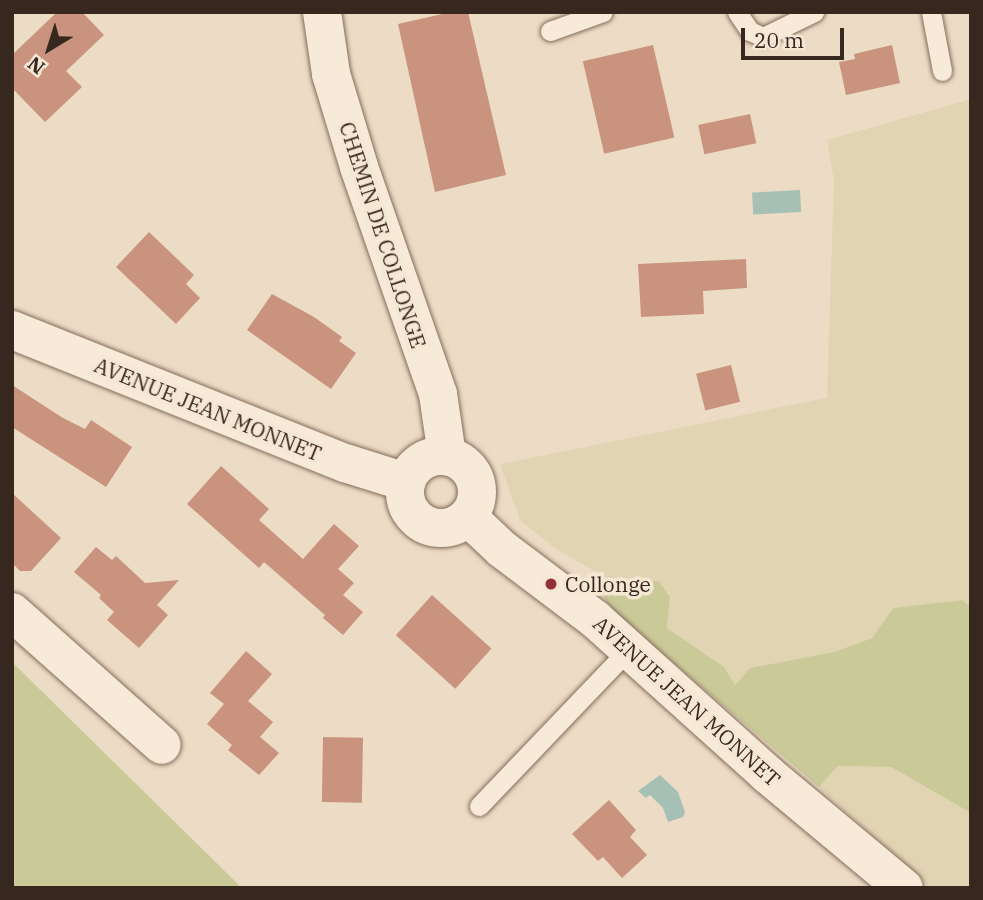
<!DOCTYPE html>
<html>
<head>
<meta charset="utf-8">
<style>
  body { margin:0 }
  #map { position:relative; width:983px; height:900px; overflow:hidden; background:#ecdcc5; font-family:"IBM Plex Serif",serif }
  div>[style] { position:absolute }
  .farmland>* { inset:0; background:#e1d4b3 }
  .green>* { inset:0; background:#caca99 }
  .water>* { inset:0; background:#a6c0b5; transform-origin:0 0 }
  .building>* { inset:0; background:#c9937d; transform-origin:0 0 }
  .roads { filter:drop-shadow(0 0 2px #866d5c) drop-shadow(0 0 2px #866d5c) }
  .lane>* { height:19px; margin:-9.5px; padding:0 9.5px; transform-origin:9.5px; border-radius:9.5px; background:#f7ead8 }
  .street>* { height:38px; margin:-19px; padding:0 19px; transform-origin:19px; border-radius:19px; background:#f7ead8 }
  .street>.ring { margin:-19px; padding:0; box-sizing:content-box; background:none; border:38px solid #f7ead8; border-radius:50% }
  .dots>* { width:19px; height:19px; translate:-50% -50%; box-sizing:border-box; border:4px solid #f4e7d4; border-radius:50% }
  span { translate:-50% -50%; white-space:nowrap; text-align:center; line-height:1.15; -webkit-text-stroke:7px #f4e7d4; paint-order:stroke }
  .street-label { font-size:21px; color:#37281f }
  .poi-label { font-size:21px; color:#37281f }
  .left { translate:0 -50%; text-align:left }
  .frame { position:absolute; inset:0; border:14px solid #37281f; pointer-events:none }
  .north { position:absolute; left:14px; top:14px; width:70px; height:70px; -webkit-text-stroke:5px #f4e7d4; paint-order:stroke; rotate:218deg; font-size:19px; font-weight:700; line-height:28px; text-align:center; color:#37281f }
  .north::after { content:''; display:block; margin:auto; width:24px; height:32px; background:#37281f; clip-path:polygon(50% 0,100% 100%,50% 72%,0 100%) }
  .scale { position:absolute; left:741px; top:28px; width:103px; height:32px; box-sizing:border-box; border:4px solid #37281f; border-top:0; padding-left:9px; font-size:21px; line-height:24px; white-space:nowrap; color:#37281f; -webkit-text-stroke:5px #f4e7d4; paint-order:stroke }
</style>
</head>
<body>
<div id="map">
  <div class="farmland">
    <i style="clip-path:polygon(971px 99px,971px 608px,961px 600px,893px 608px,872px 638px,834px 652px,750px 668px,735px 685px,724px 667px,667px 628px,670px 597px,659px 581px,610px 580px,556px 549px,520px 520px,500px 464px,827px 398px,834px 181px,827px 140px)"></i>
    <i style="clip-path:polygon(838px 766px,891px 767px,971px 813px,971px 888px,931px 888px,819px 787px)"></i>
  </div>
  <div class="green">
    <i style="clip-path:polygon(610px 580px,659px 581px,670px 597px,667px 628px,724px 667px,735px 685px,750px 668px,834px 652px,872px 638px,893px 608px,962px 600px,971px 608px,971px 813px,891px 767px,838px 766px,819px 787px,615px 613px,596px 586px)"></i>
    <i style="clip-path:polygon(12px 662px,242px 888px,12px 888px)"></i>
  </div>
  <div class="water">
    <i style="left:800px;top:190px;width:22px;height:48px;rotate:87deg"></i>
    <i style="clip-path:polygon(660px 775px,678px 792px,685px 812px,683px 817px,668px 822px,663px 808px,650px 795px,646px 798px,638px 791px)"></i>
  </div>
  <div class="building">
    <i style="clip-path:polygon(57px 12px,82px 12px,104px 35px,66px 71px,82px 87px,45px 122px,12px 88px,12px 55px)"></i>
    <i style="clip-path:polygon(451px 12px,468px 12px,506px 175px,435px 192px,398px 24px)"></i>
    <i style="left:653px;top:45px;width:95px;height:72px;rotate:77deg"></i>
    <i style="clip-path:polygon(892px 45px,900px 83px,846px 95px,839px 62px,855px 59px,854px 54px)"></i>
    <i style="left:750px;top:114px;width:30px;height:53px;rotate:78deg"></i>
    <i style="clip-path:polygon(149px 232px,194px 275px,186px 284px,200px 298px,176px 324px,116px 267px)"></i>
    <i style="clip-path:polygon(746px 259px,747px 288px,703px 291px,704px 314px,641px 317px,638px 264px)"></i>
    <i style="clip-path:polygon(272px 294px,314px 317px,342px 337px,339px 341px,356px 353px,331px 389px,247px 330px)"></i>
    <i style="left:731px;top:365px;width:38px;height:36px;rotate:76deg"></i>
    <i style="clip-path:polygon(12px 385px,63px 418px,85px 429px,91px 420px,132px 447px,106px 487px,12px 427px)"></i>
    <i style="clip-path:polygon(221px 466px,269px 509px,259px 520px,303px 559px,334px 524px,359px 546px,338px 569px,354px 583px,343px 595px,363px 612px,343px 635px,323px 618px,325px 615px,264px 562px,259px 568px,187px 504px)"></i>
    <i style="clip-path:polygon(12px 493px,61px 538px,31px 571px,20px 571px,12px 563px)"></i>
    <i style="clip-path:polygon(96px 547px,112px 560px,116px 556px,145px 583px,179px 580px,157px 605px,168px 615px,139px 648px,107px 620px,114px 612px,99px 598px,101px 595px,74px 572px)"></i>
    <i style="left:432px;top:595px;width:80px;height:54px;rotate:42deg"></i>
    <i style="clip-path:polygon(246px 651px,272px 674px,248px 701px,273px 722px,260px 737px,279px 753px,259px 775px,228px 750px,232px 745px,207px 724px,224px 704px,210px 693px)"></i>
    <i style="left:323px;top:737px;width:40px;height:65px;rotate:1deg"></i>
    <i style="clip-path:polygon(609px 800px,636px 830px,630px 837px,647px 855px,622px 878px,603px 857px,598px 861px,572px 834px)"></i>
  </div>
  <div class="roads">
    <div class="lane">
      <i style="left:737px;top:12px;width:23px;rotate:56deg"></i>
      <i style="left:750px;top:31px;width:14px;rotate:25deg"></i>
      <i style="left:763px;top:37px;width:57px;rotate:-26.1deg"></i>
      <i style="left:931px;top:12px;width:60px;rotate:79.4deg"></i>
      <i style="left:550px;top:31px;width:56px;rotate:-19.7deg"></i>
      <i style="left:479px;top:806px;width:217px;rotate:-46.3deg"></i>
    </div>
    <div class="street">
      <i style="left:322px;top:12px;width:63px;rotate:81.7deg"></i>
      <i style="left:331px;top:74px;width:97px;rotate:73.2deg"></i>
      <i style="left:359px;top:167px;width:240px;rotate:70.8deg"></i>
      <i style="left:438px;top:394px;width:63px;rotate:81.7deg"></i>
      <i style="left:12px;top:330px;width:359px;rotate:21.8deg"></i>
      <i style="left:345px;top:463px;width:64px;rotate:17.3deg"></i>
      <i class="ring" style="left:405px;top:456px;width:34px;height:34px"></i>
      <i style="left:468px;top:517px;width:47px;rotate:43.3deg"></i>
      <i style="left:502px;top:549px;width:116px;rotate:37deg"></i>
      <i style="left:595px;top:619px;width:232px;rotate:42deg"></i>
      <i style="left:767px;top:774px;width:178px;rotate:39.8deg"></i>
      <i style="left:12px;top:612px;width:200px;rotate:41.6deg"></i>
    </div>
  </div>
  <div class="dots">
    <i style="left:551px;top:584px;background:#932f3b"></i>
  </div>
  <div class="street-label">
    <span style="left:383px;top:235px;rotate:72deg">CHEMIN DE COLLONGE</span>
    <span style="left:208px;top:409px;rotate:22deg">AVENUE JEAN MONNET</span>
    <span style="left:687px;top:701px;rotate:42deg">AVENUE JEAN MONNET</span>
  </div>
  <div class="poi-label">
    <span class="left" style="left:565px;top:584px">Collonge</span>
  </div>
  <div class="frame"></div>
  <div class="north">N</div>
  <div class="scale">20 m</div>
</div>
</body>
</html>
